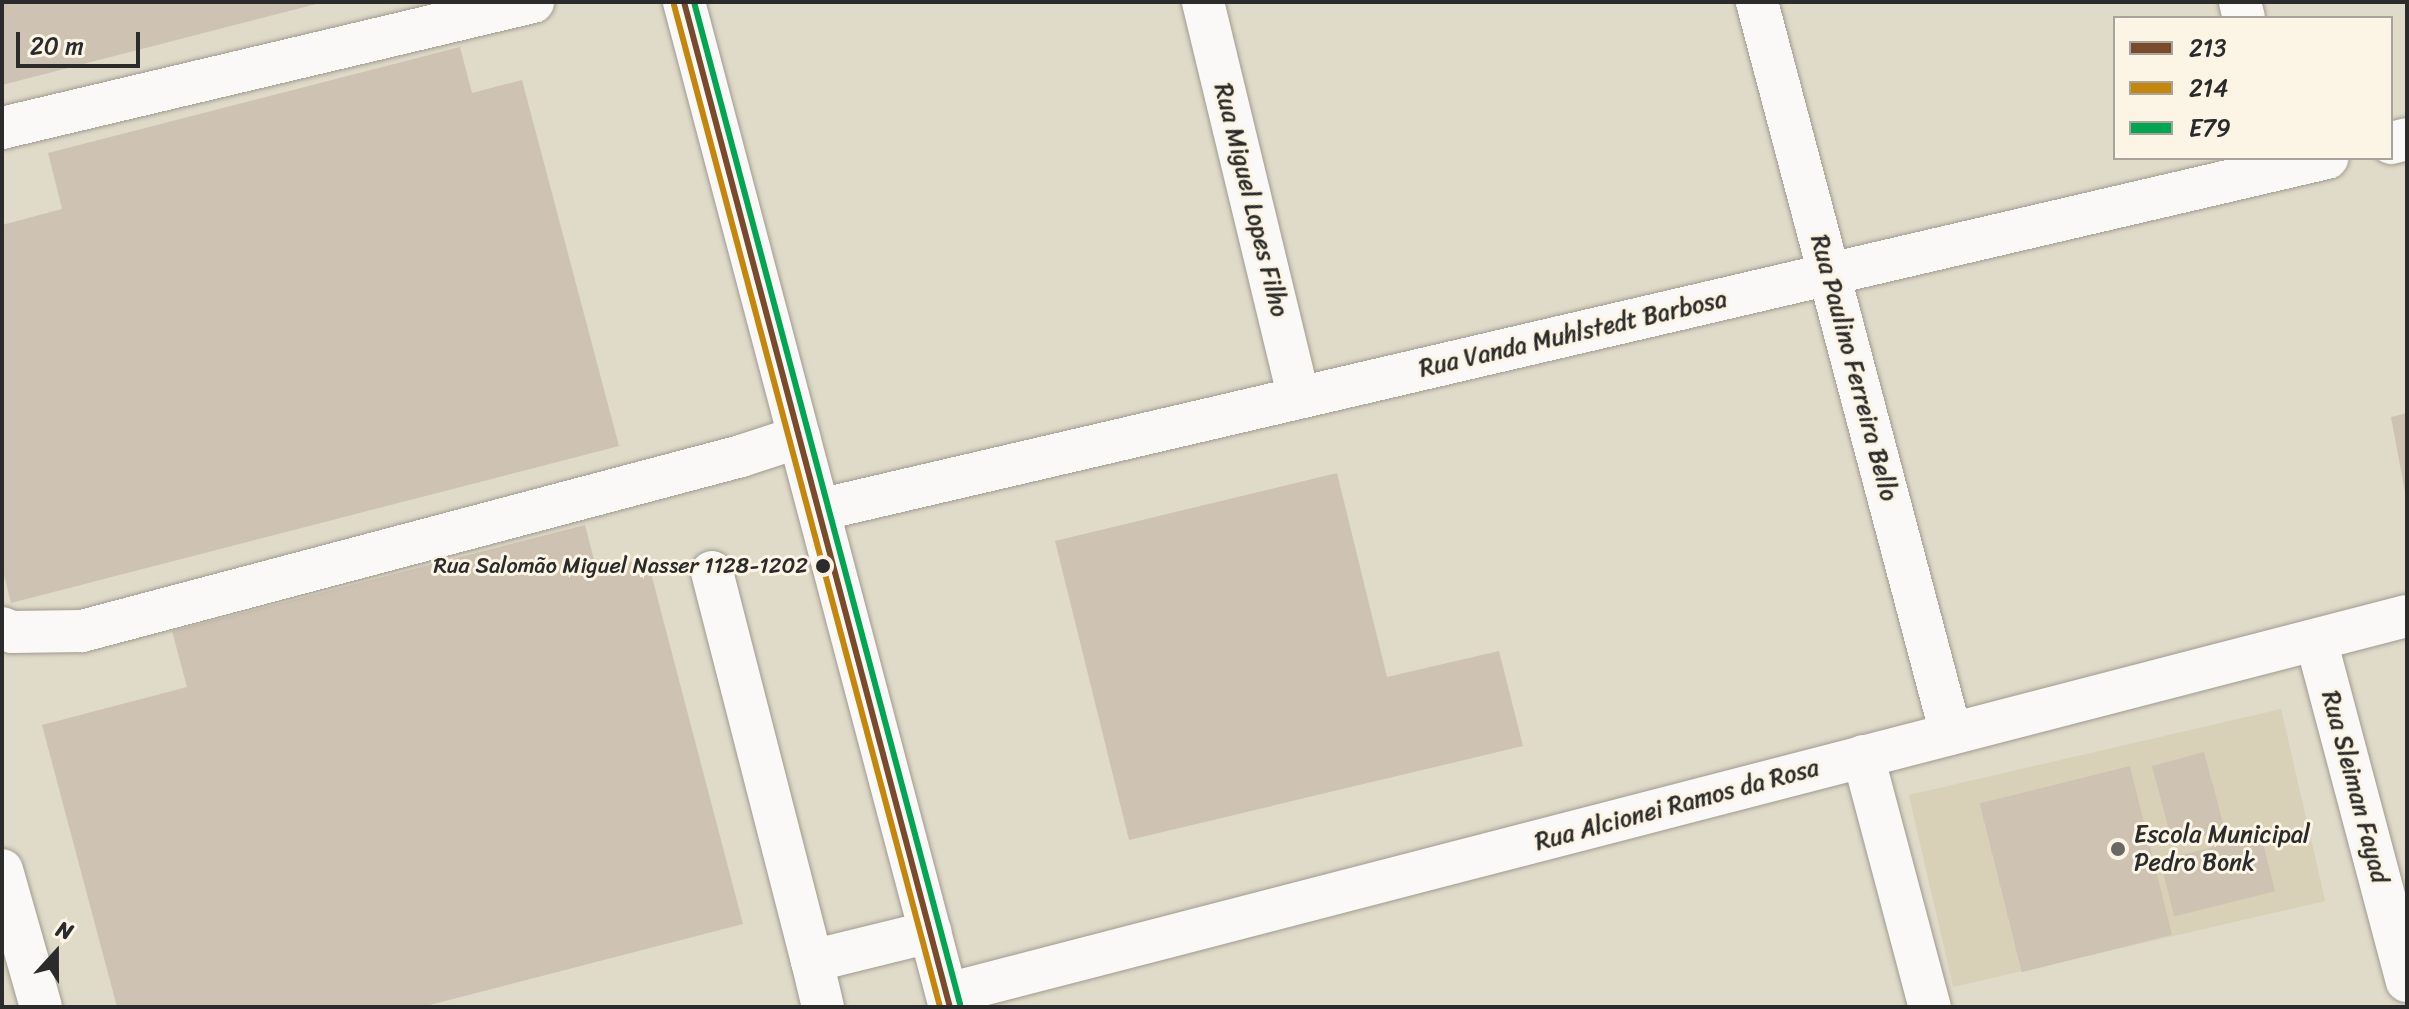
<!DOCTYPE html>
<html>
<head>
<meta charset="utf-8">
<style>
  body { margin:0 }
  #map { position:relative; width:2409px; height:1009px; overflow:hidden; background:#e0dac8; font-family:Sriracha,sans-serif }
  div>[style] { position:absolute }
  .built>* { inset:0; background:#d8d0b7; transform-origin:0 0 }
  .building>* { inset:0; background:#cec3b2; transform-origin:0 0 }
  .roads { filter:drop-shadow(0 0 2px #9f9b90) drop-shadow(0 0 2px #9f9b90) }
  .minor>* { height:42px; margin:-21px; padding:0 21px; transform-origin:21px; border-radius:21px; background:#faf9f7 }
  .bus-1>* { height:6px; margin:-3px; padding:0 3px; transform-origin:3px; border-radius:3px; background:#7a4b2a }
  .bus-2>* { height:6px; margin:-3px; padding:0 3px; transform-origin:3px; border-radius:3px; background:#c4870b }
  .bus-3>* { height:6px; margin:-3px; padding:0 3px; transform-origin:3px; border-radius:3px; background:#00a651 }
  .dots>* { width:22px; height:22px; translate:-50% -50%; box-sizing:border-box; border:4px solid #fcf5e5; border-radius:50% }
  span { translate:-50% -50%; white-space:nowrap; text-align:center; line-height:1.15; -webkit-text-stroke:6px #fcf5e5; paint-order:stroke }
  .bus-label { font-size:22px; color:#2b2b2b }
  .right { translate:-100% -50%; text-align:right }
  .street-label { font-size:24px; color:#2b2b2b }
  .poi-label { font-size:24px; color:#2b2b2b }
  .left { translate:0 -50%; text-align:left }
  .frame { position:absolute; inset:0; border:4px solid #2b2b2b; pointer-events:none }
  .legend { position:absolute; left:2113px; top:16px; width:280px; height:144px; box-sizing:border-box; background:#fcf5e5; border:2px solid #a8a49b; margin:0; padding:10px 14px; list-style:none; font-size:24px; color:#2b2b2b }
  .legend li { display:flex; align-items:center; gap:16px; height:40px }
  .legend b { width:40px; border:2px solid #a8a49b }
  .north { position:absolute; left:16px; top:913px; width:80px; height:80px; -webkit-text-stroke:6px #fcf5e5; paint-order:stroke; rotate:21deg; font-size:22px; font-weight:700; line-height:32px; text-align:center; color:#2b2b2b }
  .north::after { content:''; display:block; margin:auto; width:28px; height:36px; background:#2b2b2b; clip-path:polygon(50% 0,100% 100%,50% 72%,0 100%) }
  .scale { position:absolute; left:16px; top:32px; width:124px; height:36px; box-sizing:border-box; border:4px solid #2b2b2b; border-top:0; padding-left:10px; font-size:24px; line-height:28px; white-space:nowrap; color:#2b2b2b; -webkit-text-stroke:6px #fcf5e5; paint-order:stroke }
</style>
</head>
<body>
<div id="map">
  <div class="built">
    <i style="left:2281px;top:709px;width:197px;height:382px;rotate:77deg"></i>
  </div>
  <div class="building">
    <i style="clip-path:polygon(2px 2px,320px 2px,320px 3px,2px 85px)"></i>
    <i style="clip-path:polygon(460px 47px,472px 93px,522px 80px,619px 446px,11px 603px,2px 567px,2px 225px,62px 209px,48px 153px)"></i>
    <i style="clip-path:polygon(2407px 413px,2407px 492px,2405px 492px,2391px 417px)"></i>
    <i style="clip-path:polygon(1337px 473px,1387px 677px,1499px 651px,1523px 746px,1129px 840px,1055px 541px)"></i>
    <i style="clip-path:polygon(585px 525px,597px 571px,647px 558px,743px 924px,422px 1007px,117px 1007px,42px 725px,187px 687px,172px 631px)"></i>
    <i style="left:2204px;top:752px;width:81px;height:54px;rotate:75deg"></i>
    <i style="left:2130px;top:766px;width:174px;height:155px;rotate:76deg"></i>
    <i style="left:2261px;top:835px;width:58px;height:104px;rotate:76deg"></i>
  </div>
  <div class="roads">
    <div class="minor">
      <i style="left:684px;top:2px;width:1040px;rotate:75.18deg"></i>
      <i style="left:1203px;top:2px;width:407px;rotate:76.4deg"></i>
      <i style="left:1757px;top:2px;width:757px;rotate:75.16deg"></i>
      <i style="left:2240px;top:2px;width:16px;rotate:76deg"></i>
      <i style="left:2px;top:128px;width:546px;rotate:-13.35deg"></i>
      <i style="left:2391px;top:143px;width:16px;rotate:-14deg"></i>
      <i style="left:819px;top:510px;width:1549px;rotate:-13.14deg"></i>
      <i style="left:712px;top:572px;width:402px;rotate:75.6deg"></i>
      <i style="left:2px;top:628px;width:11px;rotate:22deg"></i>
      <i style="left:12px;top:632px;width:70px;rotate:-0.8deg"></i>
      <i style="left:82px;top:631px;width:682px;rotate:-14.87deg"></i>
      <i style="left:741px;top:456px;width:61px;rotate:-18.1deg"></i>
      <i style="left:2316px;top:640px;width:353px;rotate:75.1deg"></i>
      <i style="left:1863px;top:756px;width:260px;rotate:75.1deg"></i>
      <i style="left:2px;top:870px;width:142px;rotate:74.1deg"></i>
      <i style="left:947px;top:994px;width:1508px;rotate:-14.52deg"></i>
      <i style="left:823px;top:1007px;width:47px;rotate:-103.4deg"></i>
      <i style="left:812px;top:961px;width:122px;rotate:-13.8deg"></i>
    </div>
  </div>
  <div class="bus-1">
    <i style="left:684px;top:2px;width:1040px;rotate:75.18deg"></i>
  </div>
  <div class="bus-2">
    <i style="left:674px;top:5px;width:1037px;rotate:75.13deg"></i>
  </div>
  <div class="bus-3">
    <i style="left:694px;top:2px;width:1037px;rotate:75.13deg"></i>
  </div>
  <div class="dots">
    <i style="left:823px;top:566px;background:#2b2b2b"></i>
    <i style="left:2118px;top:849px;background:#6a6862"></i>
  </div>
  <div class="bus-label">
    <span class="right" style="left:808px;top:566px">Rua Salomão Miguel Nasser 1128-1202</span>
  </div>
  <div class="street-label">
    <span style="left:1251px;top:200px;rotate:76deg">Rua Miguel Lopes Filho</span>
    <span style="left:1573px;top:334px;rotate:-13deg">Rua Vanda Muhlstedt Barbosa</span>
    <span style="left:1854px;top:368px;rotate:75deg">Rua Paulino Ferreira Bello</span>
    <span style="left:2355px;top:787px;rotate:75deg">Rua Sleiman Fayad</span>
    <span style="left:1677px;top:805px;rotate:-15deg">Rua Alcionei Ramos da Rosa</span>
  </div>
  <div class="poi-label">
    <span class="left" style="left:2134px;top:849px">Escola Municipal<br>Pedro Bonk</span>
  </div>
  <div class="frame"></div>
  <ul class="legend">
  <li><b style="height:10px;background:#7a4b2a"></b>213</li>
  <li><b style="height:10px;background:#c4870b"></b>214</li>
  <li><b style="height:10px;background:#00a651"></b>E79</li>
  </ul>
  <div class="north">N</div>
  <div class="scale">20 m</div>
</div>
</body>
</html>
